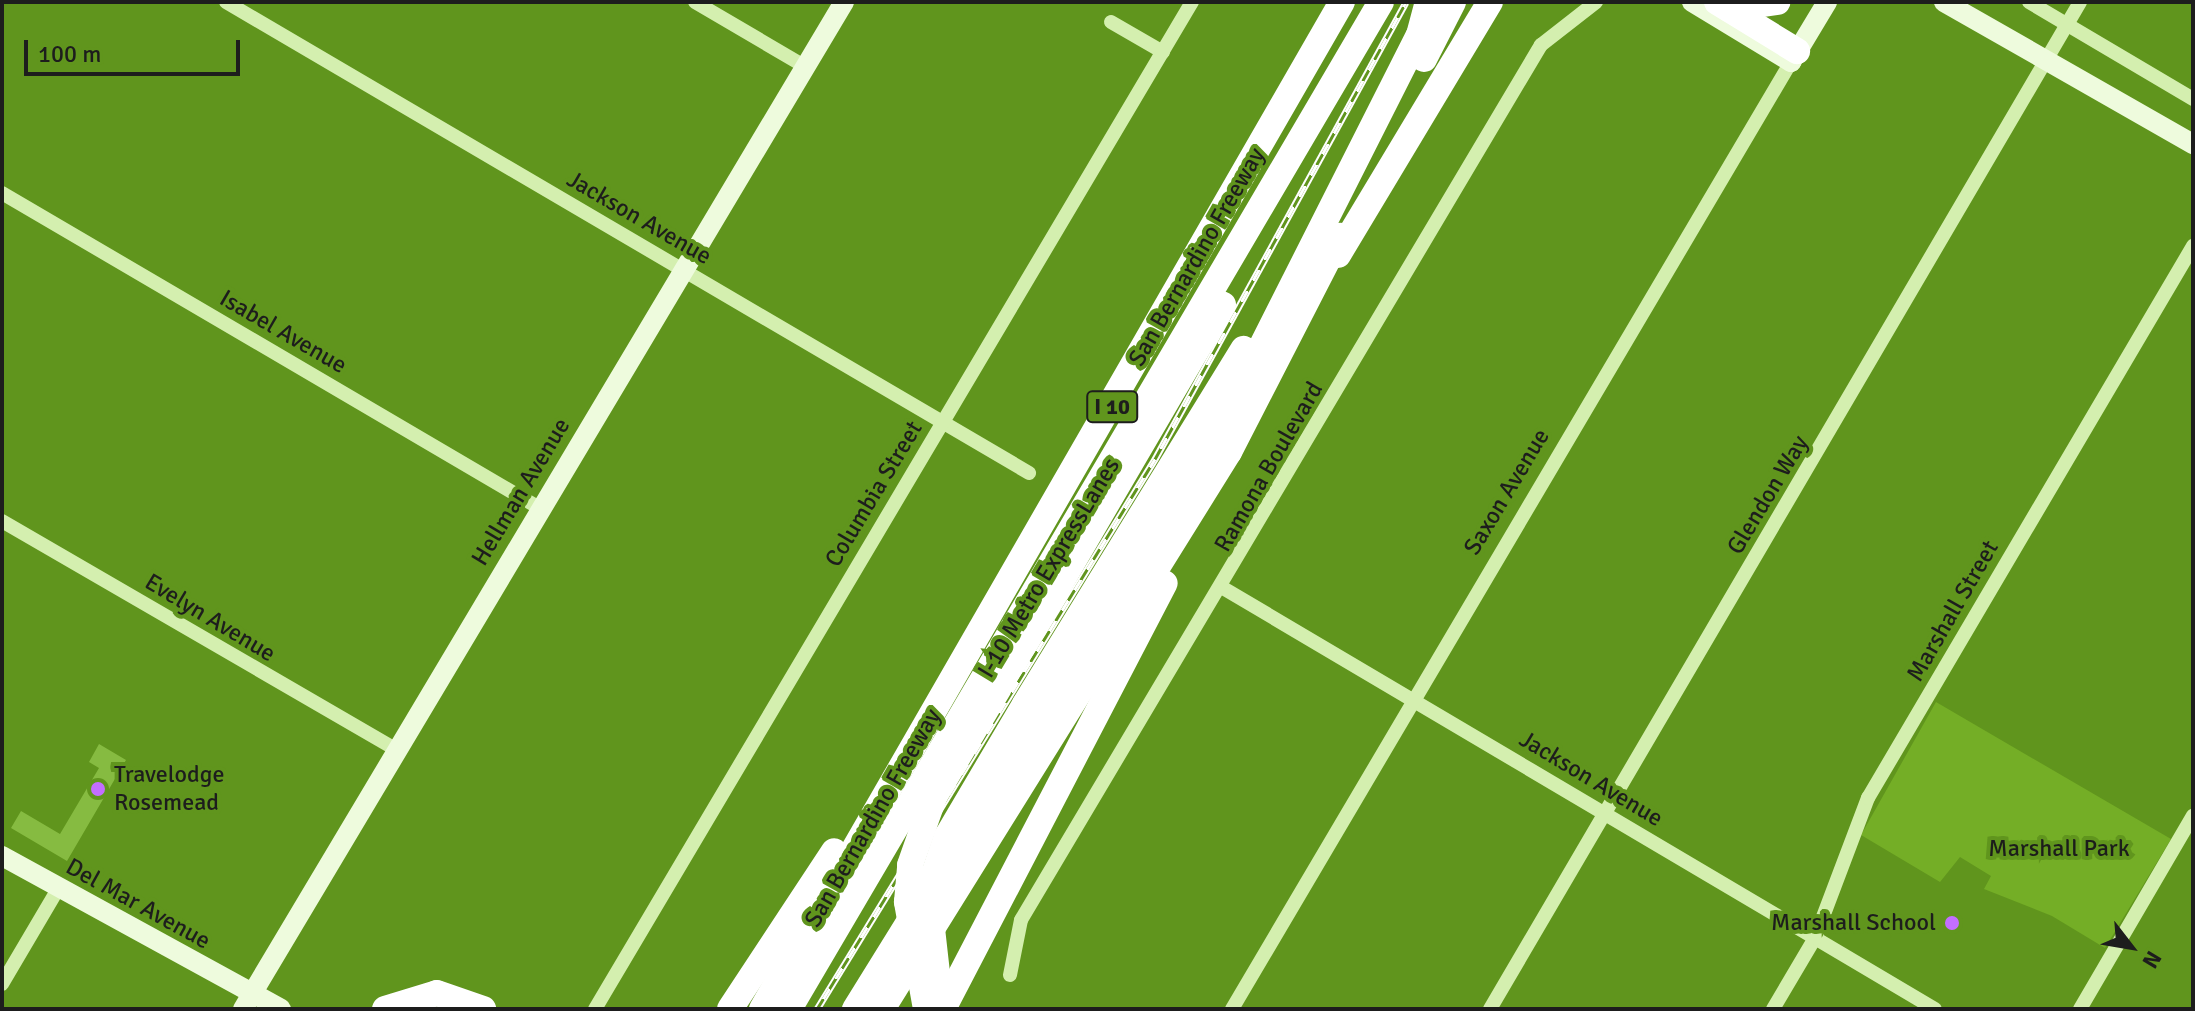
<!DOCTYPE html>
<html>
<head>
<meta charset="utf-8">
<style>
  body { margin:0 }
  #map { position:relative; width:2195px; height:1011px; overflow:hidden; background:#60951d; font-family:Signika,sans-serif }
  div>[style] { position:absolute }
  .green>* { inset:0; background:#74ae26 }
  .building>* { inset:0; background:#86bb41 }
  .street>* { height:14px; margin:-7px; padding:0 7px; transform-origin:7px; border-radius:7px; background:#d4efaf }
  .secondary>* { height:20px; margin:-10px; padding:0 10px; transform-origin:10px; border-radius:10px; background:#eefbdd }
  .highway>* { height:26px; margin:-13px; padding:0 13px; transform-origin:13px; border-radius:13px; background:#fff }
  .rail>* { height:7px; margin-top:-3.5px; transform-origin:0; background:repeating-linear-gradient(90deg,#60951d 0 12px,#fff 0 24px); box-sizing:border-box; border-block:2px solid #fff }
  .highway-bridge>* { height:26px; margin:-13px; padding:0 13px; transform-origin:13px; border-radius:13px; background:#fff }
  .dots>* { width:22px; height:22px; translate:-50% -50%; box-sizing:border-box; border:4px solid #60951d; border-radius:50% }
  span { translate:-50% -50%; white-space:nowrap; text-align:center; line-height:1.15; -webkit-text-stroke:8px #60951d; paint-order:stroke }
  .shield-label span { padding:2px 6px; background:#60951d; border:2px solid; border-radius:6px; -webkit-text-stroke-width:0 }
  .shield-label { font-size:22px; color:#1d1d1d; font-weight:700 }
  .street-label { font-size:24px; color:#1d1d1d }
  .poi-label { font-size:24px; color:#1d1d1d }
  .left { translate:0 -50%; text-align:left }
  .right { translate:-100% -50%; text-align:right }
  .park-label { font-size:24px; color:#1c1d1b }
  .frame { position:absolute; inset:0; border:4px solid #1d1d1d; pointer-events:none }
  .north { position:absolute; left:2091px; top:907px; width:80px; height:80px; -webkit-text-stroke:6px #60951d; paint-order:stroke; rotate:121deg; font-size:22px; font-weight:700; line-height:32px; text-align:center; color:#1d1d1d }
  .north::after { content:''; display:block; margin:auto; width:28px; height:36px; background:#1d1d1d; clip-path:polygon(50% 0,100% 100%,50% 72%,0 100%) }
  .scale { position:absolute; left:24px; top:40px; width:216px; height:36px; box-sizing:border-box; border:4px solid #1d1d1d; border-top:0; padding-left:10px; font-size:24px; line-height:28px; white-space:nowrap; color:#1d1d1d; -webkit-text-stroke:6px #60951d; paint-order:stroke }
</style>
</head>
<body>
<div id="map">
  <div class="green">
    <i style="clip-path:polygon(1936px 702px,2171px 839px,2105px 948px,2052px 916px,1984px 889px,1991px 876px,1960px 857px,1940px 882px,1861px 835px)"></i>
  </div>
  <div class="building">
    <i style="clip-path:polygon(99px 744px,126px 760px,67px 861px,11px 828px,21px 811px,60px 834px,99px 768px,89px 762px)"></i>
  </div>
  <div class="street">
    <i style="left:226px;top:2px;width:931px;rotate:30.39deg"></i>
    <i style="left:695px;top:2px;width:129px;rotate:30.4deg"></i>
    <i style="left:2029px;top:2px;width:191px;rotate:30.6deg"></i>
    <i style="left:1111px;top:22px;width:60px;rotate:30deg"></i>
    <i style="left:2px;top:193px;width:625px;rotate:30.38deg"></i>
    <i style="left:2px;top:521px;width:458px;rotate:30.1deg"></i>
    <i style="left:1223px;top:588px;width:827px;rotate:30.6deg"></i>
    <i style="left:1010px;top:975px;width:56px;rotate:-78.7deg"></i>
    <i style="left:1021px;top:920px;width:1018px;rotate:-59.28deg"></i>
    <i style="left:1541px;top:45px;width:70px;rotate:-38deg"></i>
    <i style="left:2px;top:984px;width:110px;rotate:-59.5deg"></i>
    <i style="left:595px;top:1009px;width:1171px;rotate:-59.34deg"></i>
    <i style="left:1232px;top:1009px;width:1100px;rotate:-59.45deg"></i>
    <i style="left:1490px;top:1009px;width:1167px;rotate:-59.63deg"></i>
    <i style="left:1773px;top:1009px;width:82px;rotate:-59.4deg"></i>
    <i style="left:1815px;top:938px;width:150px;rotate:-69.3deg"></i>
    <i style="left:1868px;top:798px;width:641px;rotate:-59.51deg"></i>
    <i style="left:2080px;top:1009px;width:224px;rotate:-59.7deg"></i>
  </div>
  <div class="secondary">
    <i style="left:1692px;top:2px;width:116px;rotate:31.2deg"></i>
    <i style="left:1791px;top:62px;width:70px;rotate:-59deg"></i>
    <i style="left:1944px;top:2px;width:287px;rotate:29.7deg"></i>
    <i style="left:2px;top:856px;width:318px;rotate:28.7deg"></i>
    <i style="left:243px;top:1009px;width:1173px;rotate:-59.17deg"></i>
  </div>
  <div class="highway">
    <i style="left:1717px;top:2px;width:94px;rotate:31.5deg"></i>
    <i style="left:1729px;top:9px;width:49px;rotate:-8.3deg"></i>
    <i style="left:1424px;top:59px;width:64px;rotate:-63deg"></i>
    <i style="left:1338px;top:255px;width:295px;rotate:-59deg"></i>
    <i style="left:999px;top:688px;width:444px;rotate:-59.7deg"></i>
    <i style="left:1025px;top:704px;width:417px;rotate:-58.4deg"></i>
    <i style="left:385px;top:1009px;width:54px;rotate:-17.1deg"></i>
    <i style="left:437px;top:993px;width:49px;rotate:19.2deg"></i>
    <i style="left:730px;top:1009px;width:189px;rotate:-56.6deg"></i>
    <i style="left:762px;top:1009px;width:1162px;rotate:-60.06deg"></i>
    <i style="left:789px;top:1009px;width:1168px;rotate:-59.55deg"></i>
    <i style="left:855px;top:1009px;width:732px;rotate:-58.18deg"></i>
    <i style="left:1241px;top:387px;width:394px;rotate:-63.2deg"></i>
    <i style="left:1419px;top:35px;width:34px;rotate:-75deg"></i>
    <i style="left:882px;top:1009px;width:656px;rotate:-58.08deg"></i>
    <i style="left:1229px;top:452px;width:243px;rotate:-62.8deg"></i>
    <i style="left:943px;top:1009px;width:480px;rotate:-62.5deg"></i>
  </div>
  <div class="rail">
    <i style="left:817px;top:1009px;width:646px;rotate:-58.43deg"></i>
    <i style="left:1155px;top:459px;width:521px;rotate:-61.22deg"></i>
  </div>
  <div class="highway-bridge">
    <i style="left:938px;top:982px;width:71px;rotate:-96.4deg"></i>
    <i style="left:930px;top:911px;width:37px;rotate:-84deg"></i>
    <i style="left:934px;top:874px;width:40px;rotate:-71.1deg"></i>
    <i style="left:947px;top:836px;width:153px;rotate:-59.4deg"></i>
    <i style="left:926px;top:1009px;width:109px;rotate:-100.1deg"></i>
    <i style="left:907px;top:902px;width:37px;rotate:-85deg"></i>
    <i style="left:910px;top:865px;width:72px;rotate:-70.6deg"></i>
    <i style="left:934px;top:797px;width:127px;rotate:-59.2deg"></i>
  </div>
  <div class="dots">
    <i style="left:98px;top:789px;background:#c36eff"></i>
    <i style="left:1952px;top:923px;background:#c36eff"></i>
  </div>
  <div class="shield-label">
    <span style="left:1112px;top:407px">I 10</span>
  </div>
  <div class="street-label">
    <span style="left:639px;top:218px;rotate:30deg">Jackson Avenue</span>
    <span style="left:1197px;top:257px;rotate:-60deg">San Bernardino Freeway</span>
    <span style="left:283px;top:332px;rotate:30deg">Isabel Avenue</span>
    <span style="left:1269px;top:467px;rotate:-60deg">Ramona Boulevard</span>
    <span style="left:521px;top:492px;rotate:-59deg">Hellman Avenue</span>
    <span style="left:1507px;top:492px;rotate:-59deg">Saxon Avenue</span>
    <span style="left:874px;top:494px;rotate:-59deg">Columbia Street</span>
    <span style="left:1768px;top:495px;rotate:-59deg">Glendon Way</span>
    <span style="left:1049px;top:568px;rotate:-59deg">I-10 Metro ExpressLanes</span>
    <span style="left:1953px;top:611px;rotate:-60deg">Marshall Street</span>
    <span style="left:210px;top:618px;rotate:31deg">Evelyn Avenue</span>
    <span style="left:1591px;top:779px;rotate:31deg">Jackson Avenue</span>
    <span style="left:873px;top:818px;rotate:-60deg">San Bernardino Freeway</span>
    <span style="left:138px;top:904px;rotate:29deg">Del Mar Avenue</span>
  </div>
  <div class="poi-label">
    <span class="left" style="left:114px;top:789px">Travelodge<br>Rosemead</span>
    <span class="right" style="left:1936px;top:923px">Marshall School</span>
  </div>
  <div class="park-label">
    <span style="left:2059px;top:849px">Marshall Park</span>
  </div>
  <div class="frame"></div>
  <div class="north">N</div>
  <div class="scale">100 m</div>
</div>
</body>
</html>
